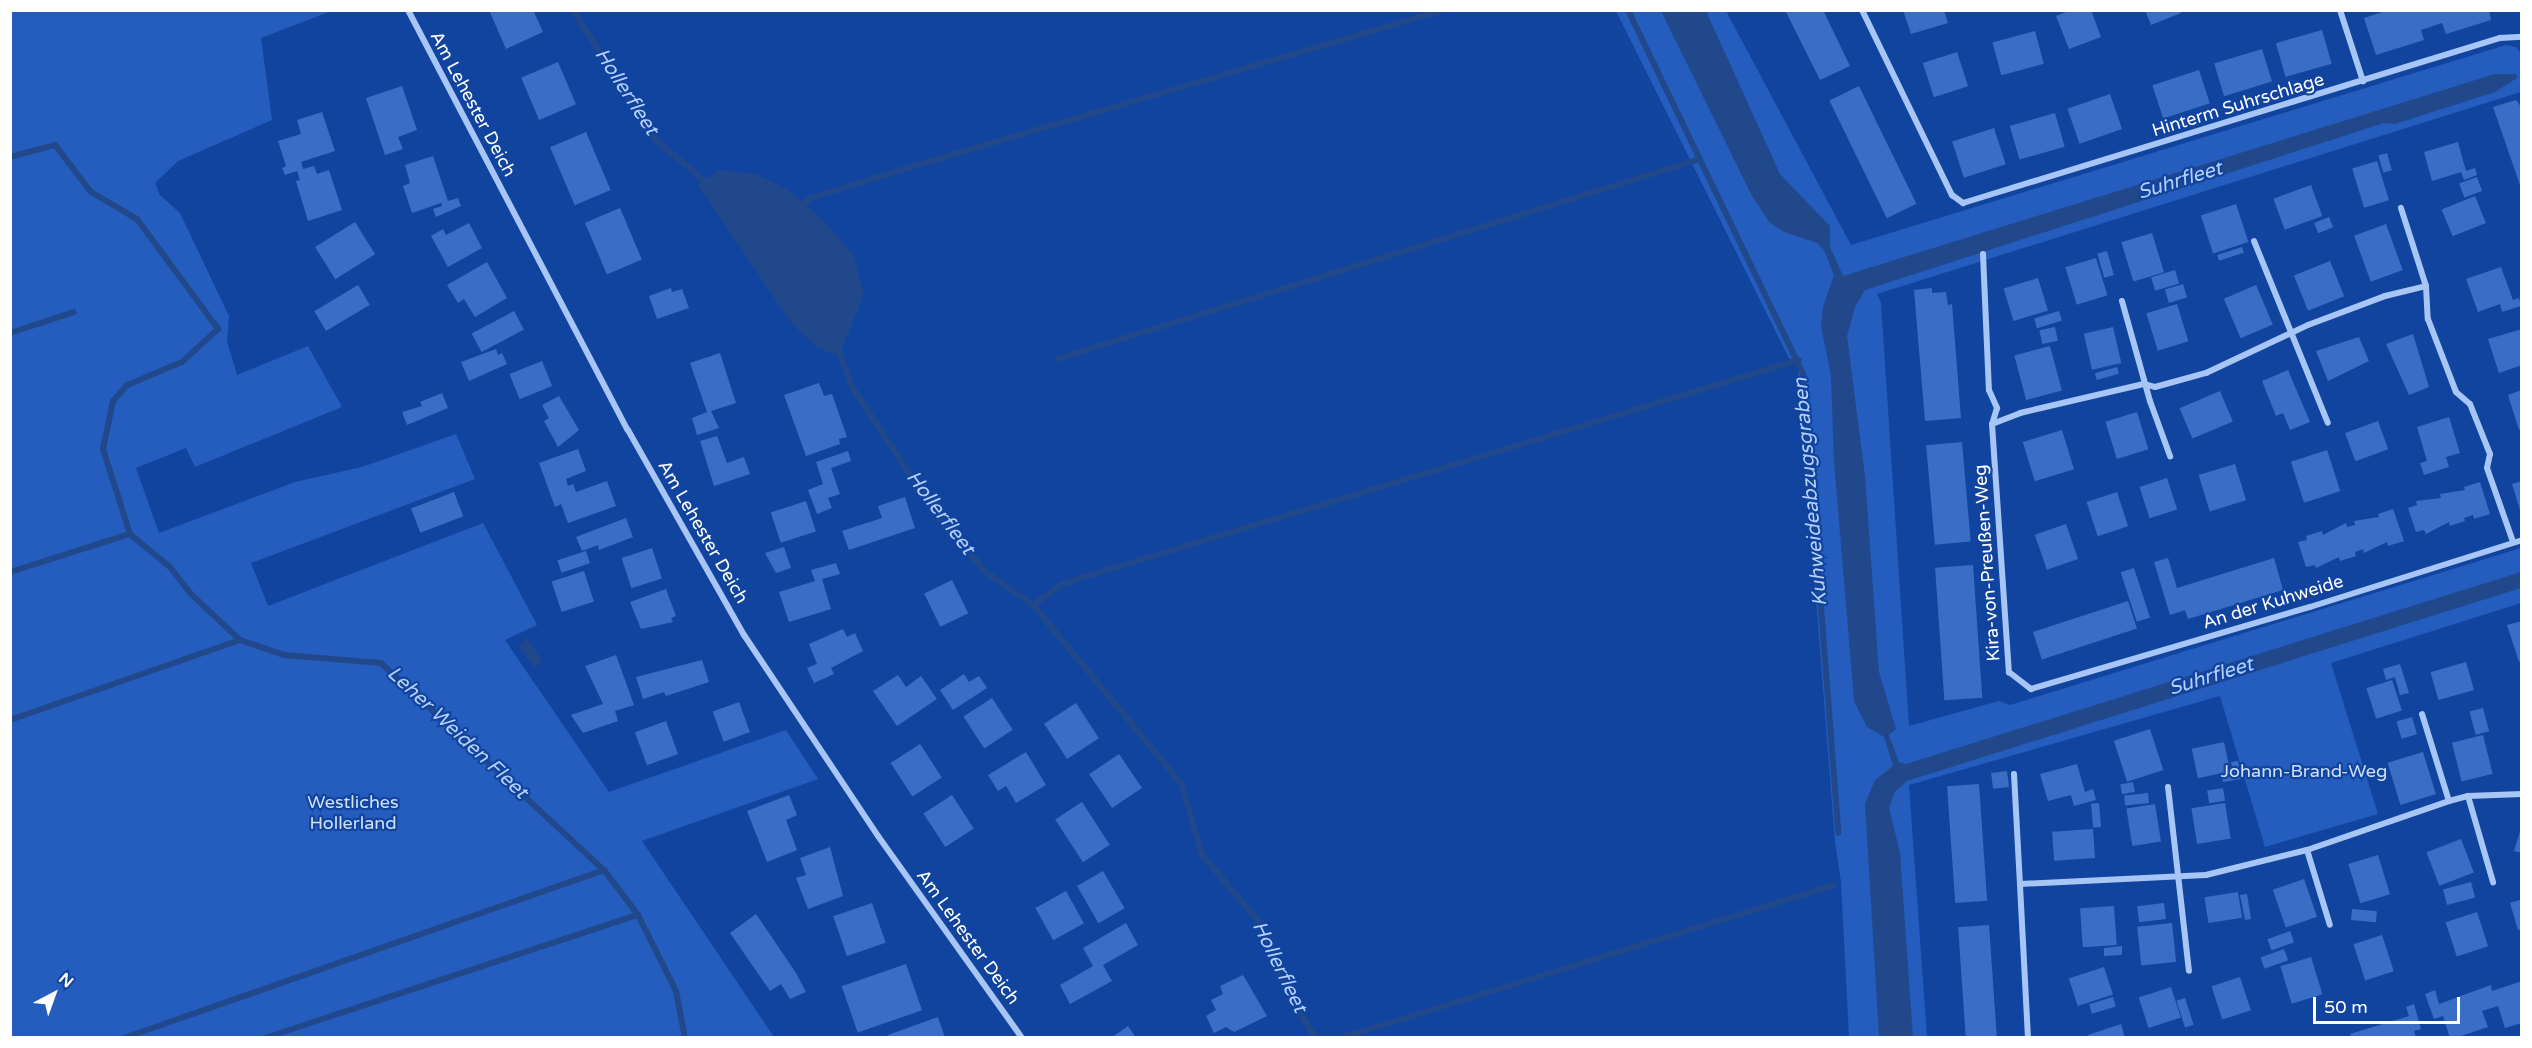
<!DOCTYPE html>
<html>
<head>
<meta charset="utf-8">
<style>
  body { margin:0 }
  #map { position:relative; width:2532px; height:1048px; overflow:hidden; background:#11449e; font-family:"Varela Round",sans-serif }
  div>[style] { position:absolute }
  .green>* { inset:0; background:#245dbd }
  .water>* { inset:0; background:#22488c; transform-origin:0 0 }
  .stream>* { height:6px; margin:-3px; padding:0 3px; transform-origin:3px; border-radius:3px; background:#22488c }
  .building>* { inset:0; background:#3a6ec5; transform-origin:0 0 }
  .minor>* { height:6px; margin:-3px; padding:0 3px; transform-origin:3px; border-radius:3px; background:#a7c5f5 }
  span { translate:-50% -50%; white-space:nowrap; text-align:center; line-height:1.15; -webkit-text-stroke:4.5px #11449e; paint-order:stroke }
  .street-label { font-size:18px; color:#fff }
  .park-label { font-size:18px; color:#d0e1fe }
  .water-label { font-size:20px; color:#b4cffb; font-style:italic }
  .frame { position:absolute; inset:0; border:12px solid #fff; pointer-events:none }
  .north { position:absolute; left:24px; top:964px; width:60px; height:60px; -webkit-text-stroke:4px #11449e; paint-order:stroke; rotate:41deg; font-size:16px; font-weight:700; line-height:24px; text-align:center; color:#fff }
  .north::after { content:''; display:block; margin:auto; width:21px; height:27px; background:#fff; clip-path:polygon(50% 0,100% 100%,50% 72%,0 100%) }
  .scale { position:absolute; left:2313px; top:997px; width:147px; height:27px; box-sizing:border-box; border:3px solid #fff; border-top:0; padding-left:8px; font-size:18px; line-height:21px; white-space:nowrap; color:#fff; -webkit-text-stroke:4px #11449e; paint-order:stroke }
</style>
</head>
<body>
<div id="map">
  <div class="green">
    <i style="clip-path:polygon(10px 11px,331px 11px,261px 38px,272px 120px,178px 161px,155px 183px,160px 195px,180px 213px,229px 316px,227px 341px,237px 375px,308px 346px,342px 407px,195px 467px,186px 448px,136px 468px,159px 533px,295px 482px,362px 467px,456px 434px,475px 479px,251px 563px,268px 606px,483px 523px,537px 625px,505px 640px,609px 792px,786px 730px,818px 779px,642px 841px,774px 1037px,11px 1037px)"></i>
    <i style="clip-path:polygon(1616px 11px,1726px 11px,1851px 245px,2506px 45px,2516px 47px,2521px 54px,2521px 92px,1877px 294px,1881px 303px,1909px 726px,1999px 701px,2010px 705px,2521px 548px,2521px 603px,2331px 663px,2378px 814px,2265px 847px,2220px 696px,1909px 785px,1927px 1037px,1849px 1037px,1841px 882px,1835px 842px,1798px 367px,1789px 358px)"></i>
  </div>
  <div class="water">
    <i style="clip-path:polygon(1661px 11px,1706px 11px,1780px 174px,1830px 226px,1830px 247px,1843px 276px,2495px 74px,2516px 74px,2517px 78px,2495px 92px,2395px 124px,2384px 123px,1865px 290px,1855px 307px,1847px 336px,1865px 476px,1879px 672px,1896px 729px,1889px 735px,1899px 762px,1906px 764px,2521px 572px,2521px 588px,1907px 781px,1895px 792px,1889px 807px,1900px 853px,1913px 1037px,1879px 1037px,1865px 804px,1875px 780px,1893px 766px,1884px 737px,1867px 727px,1854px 701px,1834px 462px,1831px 376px,1821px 326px,1823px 307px,1834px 275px,1824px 250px,1817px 243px,1784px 232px,1770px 223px,1752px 196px)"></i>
    <i style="clip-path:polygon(719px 170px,755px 174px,787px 189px,822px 219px,854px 256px,864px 295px,839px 356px,816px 347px,792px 324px,698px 185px)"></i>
    <i style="left:527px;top:639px;width:27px;height:11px;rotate:54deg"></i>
  </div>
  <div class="stream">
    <i style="left:573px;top:10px;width:153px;rotate:57.6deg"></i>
    <i style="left:655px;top:139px;width:70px;rotate:40.3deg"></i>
    <i style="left:1628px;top:10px;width:403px;rotate:64.3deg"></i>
    <i style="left:1803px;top:373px;width:461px;rotate:85.6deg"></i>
    <i style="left:10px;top:157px;width:47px;rotate:-14.9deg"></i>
    <i style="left:55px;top:145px;width:59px;rotate:52.5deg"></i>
    <i style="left:91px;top:192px;width:53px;rotate:30.4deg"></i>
    <i style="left:137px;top:219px;width:137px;rotate:53.6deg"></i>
    <i style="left:218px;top:329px;width:49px;rotate:137.5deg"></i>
    <i style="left:182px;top:362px;width:60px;rotate:157.3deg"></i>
    <i style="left:127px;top:385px;width:21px;rotate:131deg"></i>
    <i style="left:113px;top:401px;width:49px;rotate:101.8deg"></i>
    <i style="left:103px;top:449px;width:89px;rotate:72.4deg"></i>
    <i style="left:130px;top:534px;width:52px;rotate:39.5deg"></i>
    <i style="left:170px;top:567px;width:34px;rotate:52deg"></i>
    <i style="left:191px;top:594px;width:67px;rotate:43.2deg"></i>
    <i style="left:240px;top:640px;width:46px;rotate:18.8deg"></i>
    <i style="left:284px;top:655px;width:97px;rotate:4.7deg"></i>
    <i style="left:381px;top:663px;width:304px;rotate:42.9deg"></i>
    <i style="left:604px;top:870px;width:56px;rotate:52.9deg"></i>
    <i style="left:638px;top:915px;width:85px;rotate:63.4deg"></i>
    <i style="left:676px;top:991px;width:48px;rotate:79.2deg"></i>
    <i style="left:799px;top:207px;width:15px;rotate:-37deg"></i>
    <i style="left:811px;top:198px;width:108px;rotate:-17.3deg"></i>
    <i style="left:914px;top:166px;width:552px;rotate:-16.43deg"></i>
    <i style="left:10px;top:333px;width:67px;rotate:-18.2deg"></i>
    <i style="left:838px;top:349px;width:40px;rotate:69.8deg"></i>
    <i style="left:852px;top:387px;width:156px;rotate:56.5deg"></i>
    <i style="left:938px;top:517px;width:74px;rotate:48.8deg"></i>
    <i style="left:987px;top:573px;width:56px;rotate:34.8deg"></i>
    <i style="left:1033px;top:605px;width:231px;rotate:50.3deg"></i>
    <i style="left:1181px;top:783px;width:75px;rotate:73.7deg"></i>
    <i style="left:1202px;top:855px;width:92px;rotate:49.4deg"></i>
    <i style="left:1262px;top:925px;width:62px;rotate:70.1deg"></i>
    <i style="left:1283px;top:983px;width:64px;rotate:59.8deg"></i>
    <i style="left:1057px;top:359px;width:673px;rotate:-17.28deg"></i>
    <i style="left:10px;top:572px;width:126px;rotate:-17.6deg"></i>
    <i style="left:1033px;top:605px;width:32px;rotate:-36deg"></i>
    <i style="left:1059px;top:586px;width:30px;rotate:-20deg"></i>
    <i style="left:1087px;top:576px;width:744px;rotate:-16.88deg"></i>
    <i style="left:10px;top:720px;width:244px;rotate:-19.2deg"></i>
    <i style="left:124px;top:1038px;width:509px;rotate:-19.29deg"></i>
    <i style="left:265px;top:1038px;width:393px;rotate:-18.3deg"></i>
    <i style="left:1341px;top:1038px;width:516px;rotate:-17.24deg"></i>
  </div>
  <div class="building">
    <i style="clip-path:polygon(489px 10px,533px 10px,543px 32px,506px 49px)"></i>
    <i style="clip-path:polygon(1785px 10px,1823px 10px,1850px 66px,1820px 80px)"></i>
    <i style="clip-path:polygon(1903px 10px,1944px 10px,1948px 23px,1911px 34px)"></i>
    <i style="clip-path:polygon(2071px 10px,2091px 10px,2101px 37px,2069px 49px,2056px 16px)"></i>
    <i style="clip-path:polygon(2145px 10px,2180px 10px,2181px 13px,2151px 25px)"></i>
    <i style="clip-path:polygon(2389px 10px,2489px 10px,2491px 20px,2446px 34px,2442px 23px,2421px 30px,2424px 40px,2376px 55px,2364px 18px)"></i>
    <i style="left:2322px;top:30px;width:35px;height:48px;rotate:74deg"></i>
    <i style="left:2035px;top:31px;width:34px;height:44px;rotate:75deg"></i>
    <i style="left:2262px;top:49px;width:34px;height:50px;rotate:73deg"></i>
    <i style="left:1957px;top:52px;width:36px;height:36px;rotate:72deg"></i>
    <i style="left:558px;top:62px;width:46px;height:40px;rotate:67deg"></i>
    <i style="left:2199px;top:70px;width:35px;height:49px;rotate:72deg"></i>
    <i style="clip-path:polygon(402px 86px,417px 130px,398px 137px,403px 149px,385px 155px,366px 98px)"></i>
    <i style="left:1859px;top:86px;width:131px;height:33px;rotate:64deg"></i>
    <i style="left:2110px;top:94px;width:37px;height:45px;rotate:71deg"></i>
    <i style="clip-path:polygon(2516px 100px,2522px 108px,2521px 188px,2493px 107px)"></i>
    <i style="clip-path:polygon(322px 112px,335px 151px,301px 162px,303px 169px,314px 166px,317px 174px,329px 170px,342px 210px,308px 221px,296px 181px,300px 180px,297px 171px,285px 175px,282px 168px,286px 166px,278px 141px,301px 134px,297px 120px)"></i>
    <i style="left:2055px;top:113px;width:35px;height:47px;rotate:74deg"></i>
    <i style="left:1994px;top:128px;width:38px;height:44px;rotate:72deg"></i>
    <i style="left:586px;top:132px;width:63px;height:39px;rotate:67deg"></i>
    <i style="clip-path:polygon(2458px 142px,2466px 171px,2475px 168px,2477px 175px,2464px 180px,2461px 172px,2432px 181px,2424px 152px)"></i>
    <i style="left:2387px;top:153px;width:18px;height:9px;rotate:74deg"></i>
    <i style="clip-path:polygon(433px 156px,448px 201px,458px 198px,461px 206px,436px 217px,433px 209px,442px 206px,441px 203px,412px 213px,403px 186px,410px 183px,405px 165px)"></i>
    <i style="left:2377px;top:161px;width:41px;height:26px;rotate:73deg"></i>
    <i style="left:2477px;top:177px;width:15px;height:19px;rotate:70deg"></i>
    <i style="left:2311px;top:185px;width:33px;height:40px;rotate:70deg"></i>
    <i style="left:2475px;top:196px;width:29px;height:36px;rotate:68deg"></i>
    <i style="left:2236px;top:204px;width:40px;height:37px;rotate:72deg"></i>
    <i style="left:620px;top:208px;width:56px;height:38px;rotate:67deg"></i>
    <i style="left:2329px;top:217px;width:11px;height:16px;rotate:68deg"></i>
    <i style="left:355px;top:222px;width:38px;height:47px;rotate:58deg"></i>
    <i style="clip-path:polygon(469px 223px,482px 248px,448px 267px,431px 236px,443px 229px,446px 235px)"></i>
    <i style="left:2386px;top:224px;width:49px;height:34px;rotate:70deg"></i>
    <i style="left:2152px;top:233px;width:41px;height:32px;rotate:73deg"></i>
    <i style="left:2242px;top:247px;width:6px;height:26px;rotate:72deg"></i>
    <i style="left:2107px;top:251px;width:25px;height:10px;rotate:74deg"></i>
    <i style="left:2096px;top:258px;width:39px;height:32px;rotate:73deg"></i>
    <i style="left:2330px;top:261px;width:38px;height:39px;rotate:68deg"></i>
    <i style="clip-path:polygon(487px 262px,507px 298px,475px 317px,464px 299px,458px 303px,447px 285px)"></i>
    <i style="clip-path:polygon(2501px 267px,2513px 300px,2519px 298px,2521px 306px,2502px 312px,2500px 304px,2478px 312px,2466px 279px)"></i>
    <i style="left:2175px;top:270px;width:14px;height:25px;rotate:73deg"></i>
    <i style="left:2038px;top:278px;width:34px;height:36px;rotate:73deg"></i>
    <i style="left:2183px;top:284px;width:14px;height:19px;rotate:73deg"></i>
    <i style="left:358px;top:285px;width:23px;height:51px;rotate:59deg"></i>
    <i style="left:2256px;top:285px;width:43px;height:35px;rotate:67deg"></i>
    <i style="clip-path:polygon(671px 288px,672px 292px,682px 289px,689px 308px,657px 319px,649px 296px)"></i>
    <i style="clip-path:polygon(1932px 288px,1932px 293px,1946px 292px,1948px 305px,1952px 304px,1961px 418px,1925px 421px,1914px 290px)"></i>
    <i style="left:2177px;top:304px;width:39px;height:32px;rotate:73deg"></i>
    <i style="left:514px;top:311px;width:21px;height:48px;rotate:62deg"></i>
    <i style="left:2059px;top:311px;width:10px;height:26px;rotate:73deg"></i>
    <i style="left:2055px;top:327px;width:14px;height:16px;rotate:78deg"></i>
    <i style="left:2113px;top:327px;width:37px;height:30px;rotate:77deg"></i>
    <i style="clip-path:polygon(2522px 329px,2522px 365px,2499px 373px,2488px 339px)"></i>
    <i style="clip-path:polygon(2413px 334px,2429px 387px,2409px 395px,2386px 344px)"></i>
    <i style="clip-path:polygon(2359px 337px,2369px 361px,2328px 381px,2316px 351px)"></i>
    <i style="left:2050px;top:346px;width:46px;height:37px;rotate:75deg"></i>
    <i style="clip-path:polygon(496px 349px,498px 355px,502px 353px,507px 364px,469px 381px,461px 362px)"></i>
    <i style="clip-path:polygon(720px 353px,736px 403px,711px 411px,719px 428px,697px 435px,692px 418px,707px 412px,690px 363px)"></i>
    <i style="left:542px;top:361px;width:27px;height:35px;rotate:68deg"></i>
    <i style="left:2117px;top:367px;width:7px;height:23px;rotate:74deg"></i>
    <i style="clip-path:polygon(2288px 370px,2310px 422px,2290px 430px,2283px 413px,2276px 416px,2262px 381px)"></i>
    <i style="clip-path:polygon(819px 383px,824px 396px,832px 394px,847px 437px,839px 439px,840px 444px,806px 456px,784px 395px)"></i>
    <i style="clip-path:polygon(2522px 390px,2522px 429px,2519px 430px,2508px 395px)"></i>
    <i style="left:2220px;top:391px;width:33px;height:44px;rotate:67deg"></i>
    <i style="clip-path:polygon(442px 393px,448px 408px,407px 425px,402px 412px,422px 406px,420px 402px)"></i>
    <i style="clip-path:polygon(559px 396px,579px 430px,558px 447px,544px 421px,549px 418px,542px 405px)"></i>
    <i style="left:2137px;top:412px;width:39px;height:33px;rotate:73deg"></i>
    <i style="clip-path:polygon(2449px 417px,2460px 453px,2446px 457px,2449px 467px,2424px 475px,2420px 463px,2427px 461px,2417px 427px)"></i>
    <i style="left:2378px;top:421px;width:30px;height:35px;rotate:70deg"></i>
    <i style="left:2062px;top:430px;width:41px;height:41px;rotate:73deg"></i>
    <i style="clip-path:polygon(717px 436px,727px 463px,744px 457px,750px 474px,714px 486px,700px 441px)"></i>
    <i style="left:1962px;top:442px;width:100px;height:36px;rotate:85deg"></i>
    <i style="clip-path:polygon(578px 449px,586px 471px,566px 479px,568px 486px,573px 484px,576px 492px,607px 481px,616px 506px,568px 523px,561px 504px,555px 507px,539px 463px)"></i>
    <i style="left:2327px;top:450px;width:43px;height:38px;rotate:72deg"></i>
    <i style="clip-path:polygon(848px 451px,851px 461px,831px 468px,840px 494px,828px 498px,832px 508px,817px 514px,808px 490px,823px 484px,816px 462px)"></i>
    <i style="left:2235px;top:464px;width:38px;height:38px;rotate:73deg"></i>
    <i style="left:2167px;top:478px;width:33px;height:29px;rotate:72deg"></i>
    <i style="clip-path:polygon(2522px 481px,2522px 513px,2521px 513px,2512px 484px)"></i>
    <i style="clip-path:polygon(2480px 482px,2490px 514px,2474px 519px,2473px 515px,2464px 518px,2465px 521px,2450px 526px,2449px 522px,2426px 534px,2424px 530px,2416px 532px,2408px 508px,2417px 505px,2416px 501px,2441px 498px,2440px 494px,2465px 490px,2464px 487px)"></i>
    <i style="left:454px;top:492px;width:26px;height:46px;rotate:69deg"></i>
    <i style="left:2117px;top:492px;width:36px;height:32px;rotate:72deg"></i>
    <i style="clip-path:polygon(905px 497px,915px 528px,849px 550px,842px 531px,882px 518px,878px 506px)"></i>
    <i style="left:806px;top:501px;width:32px;height:37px;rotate:72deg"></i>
    <i style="clip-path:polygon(2393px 509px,2404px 541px,2388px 546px,2387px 542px,2364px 553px,2363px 549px,2355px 552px,2356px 556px,2340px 561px,2339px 557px,2316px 568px,2315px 565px,2306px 567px,2298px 542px,2307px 540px,2306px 536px,2322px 531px,2323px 535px,2346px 523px,2347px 527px,2355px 525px,2354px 521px,2379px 517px,2378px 514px)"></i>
    <i style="clip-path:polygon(626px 518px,633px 537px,599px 550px,598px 545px,582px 551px,576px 537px)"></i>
    <i style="left:2066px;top:524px;width:37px;height:33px;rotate:71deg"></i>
    <i style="clip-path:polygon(784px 547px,791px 568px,776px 573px,765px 553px)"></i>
    <i style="left:652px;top:548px;width:32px;height:32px;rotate:72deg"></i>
    <i style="left:586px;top:551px;width:13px;height:30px;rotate:72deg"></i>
    <i style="clip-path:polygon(2168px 558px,2177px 588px,2274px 558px,2283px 590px,2188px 619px,2185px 610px,2170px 615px,2154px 562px)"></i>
    <i style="clip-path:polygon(836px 563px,840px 574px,822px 579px,831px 609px,789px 622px,779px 592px,815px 581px,811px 570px)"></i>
    <i style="left:1973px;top:565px;width:133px;height:38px;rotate:86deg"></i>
    <i style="left:2134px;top:568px;width:52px;height:14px;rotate:72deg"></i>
    <i style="left:584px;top:571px;width:32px;height:34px;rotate:72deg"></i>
    <i style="left:952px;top:580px;width:37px;height:31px;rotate:64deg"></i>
    <i style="clip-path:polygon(666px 589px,676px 616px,671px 618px,673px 622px,641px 629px,630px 602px)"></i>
    <i style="left:2128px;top:601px;width:29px;height:100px;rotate:72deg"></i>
    <i style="clip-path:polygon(2522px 621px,2522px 661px,2519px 662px,2507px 625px)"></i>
    <i style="clip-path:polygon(843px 629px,847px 637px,855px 633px,863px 651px,831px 668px,834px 674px,814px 683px,807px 668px,817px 664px,809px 644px)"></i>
    <i style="clip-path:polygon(616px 655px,634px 705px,615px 711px,618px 721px,583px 733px,571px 715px,603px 704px,585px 666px)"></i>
    <i style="clip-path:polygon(702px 660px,709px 682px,666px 696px,664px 692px,643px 699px,636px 677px)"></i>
    <i style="left:2466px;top:662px;width:29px;height:37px;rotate:74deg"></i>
    <i style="clip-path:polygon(2400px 664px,2409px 693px,2400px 695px,2395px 677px,2386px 680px,2383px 669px)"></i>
    <i style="clip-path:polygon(964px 674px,969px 682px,979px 676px,987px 688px,953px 710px,940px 690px)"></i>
    <i style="clip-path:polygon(898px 675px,906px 687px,921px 676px,937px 699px,897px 726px,873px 691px)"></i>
    <i style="left:2392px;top:680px;width:32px;height:27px;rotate:72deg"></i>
    <i style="left:992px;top:698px;width:38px;height:34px;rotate:57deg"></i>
    <i style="left:739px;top:702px;width:32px;height:28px;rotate:70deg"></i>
    <i style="left:1076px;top:703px;width:42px;height:38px;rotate:57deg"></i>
    <i style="left:2483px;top:708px;width:24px;height:14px;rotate:75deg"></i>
    <i style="left:2412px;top:717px;width:18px;height:16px;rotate:74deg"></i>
    <i style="left:666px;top:721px;width:35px;height:33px;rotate:70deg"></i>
    <i style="left:2150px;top:729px;width:43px;height:38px;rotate:72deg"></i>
    <i style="left:2483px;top:735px;width:40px;height:32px;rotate:76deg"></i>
    <i style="left:2224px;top:742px;width:30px;height:33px;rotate:78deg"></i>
    <i style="left:920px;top:744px;width:40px;height:35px;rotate:57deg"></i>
    <i style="clip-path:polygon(1026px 752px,1046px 785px,1016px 803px,1006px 786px,998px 791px,988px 775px)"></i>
    <i style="left:2423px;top:752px;width:44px;height:37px;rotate:73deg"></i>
    <i style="left:1119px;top:754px;width:41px;height:36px;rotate:56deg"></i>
    <i style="clip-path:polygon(2238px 761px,2241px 779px,2223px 782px,2222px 775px,2233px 773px,2231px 762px)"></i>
    <i style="clip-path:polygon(2077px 764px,2085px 792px,2093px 789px,2096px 800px,2074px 806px,2071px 795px,2048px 801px,2040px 774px)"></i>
    <i style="left:2007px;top:771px;width:16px;height:16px;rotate:83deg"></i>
    <i style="left:2133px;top:782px;width:10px;height:13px;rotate:79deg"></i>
    <i style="left:1979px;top:784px;width:117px;height:32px;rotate:86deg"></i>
    <i style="left:2223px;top:788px;width:13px;height:16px;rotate:81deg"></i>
    <i style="left:2148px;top:793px;width:10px;height:24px;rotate:84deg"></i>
    <i style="clip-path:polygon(789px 795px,797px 815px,786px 820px,797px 850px,767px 862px,747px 811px)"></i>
    <i style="left:952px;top:795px;width:40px;height:34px;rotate:57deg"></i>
    <i style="left:1082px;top:802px;width:51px;height:32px;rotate:57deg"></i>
    <i style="left:2099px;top:803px;width:24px;height:8px;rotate:85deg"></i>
    <i style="left:2225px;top:803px;width:36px;height:34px;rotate:81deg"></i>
    <i style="left:2155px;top:804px;width:38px;height:29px;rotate:81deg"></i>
    <i style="clip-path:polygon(2521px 828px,2522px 828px,2522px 853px,2514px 851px)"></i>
    <i style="left:2093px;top:829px;width:29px;height:41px;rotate:86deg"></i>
    <i style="left:2461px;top:839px;width:36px;height:37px;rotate:69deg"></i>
    <i style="clip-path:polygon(830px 847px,843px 896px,808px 909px,796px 878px,806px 875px,800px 858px)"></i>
    <i style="left:2378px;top:855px;width:41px;height:31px;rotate:73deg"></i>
    <i style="left:1103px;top:871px;width:43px;height:30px;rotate:60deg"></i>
    <i style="left:2304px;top:879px;width:40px;height:33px;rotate:71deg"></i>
    <i style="left:2471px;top:882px;width:16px;height:29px;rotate:75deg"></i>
    <i style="left:1066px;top:891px;width:37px;height:35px;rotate:61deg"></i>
    <i style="left:2238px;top:892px;width:26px;height:34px;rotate:81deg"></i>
    <i style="clip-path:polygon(2247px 894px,2251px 919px,2245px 920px,2240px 895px)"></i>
    <i style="clip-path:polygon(2522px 899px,2522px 929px,2518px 930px,2510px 903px)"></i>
    <i style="left:872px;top:903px;width:42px;height:41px;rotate:71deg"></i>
    <i style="left:2164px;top:903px;width:16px;height:27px;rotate:83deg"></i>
    <i style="left:2114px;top:906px;width:39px;height:34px;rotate:86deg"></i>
    <i style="left:2352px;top:909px;width:25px;height:11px;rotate:5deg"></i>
    <i style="left:2477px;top:912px;width:36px;height:33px;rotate:72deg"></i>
    <i style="clip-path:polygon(756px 914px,796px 973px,806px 992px,790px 999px,781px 984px,770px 991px,730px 933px)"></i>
    <i style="clip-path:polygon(1126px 923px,1138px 945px,1103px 965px,1112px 981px,1070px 1004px,1060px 985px,1093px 966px,1083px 948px)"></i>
    <i style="left:2172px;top:923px;width:39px;height:35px;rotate:84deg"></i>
    <i style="left:1989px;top:925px;width:113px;height:31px;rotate:86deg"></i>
    <i style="left:2290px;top:931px;width:12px;height:24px;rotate:70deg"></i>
    <i style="left:2382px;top:935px;width:38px;height:30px;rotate:72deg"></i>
    <i style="clip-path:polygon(2122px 946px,2122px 955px,2104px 956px,2104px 948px)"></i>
    <i style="left:2284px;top:949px;width:12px;height:25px;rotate:70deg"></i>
    <i style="left:2311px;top:957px;width:39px;height:32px;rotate:73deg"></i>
    <i style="left:906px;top:964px;width:49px;height:68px;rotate:71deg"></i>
    <i style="left:2104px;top:967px;width:29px;height:37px;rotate:72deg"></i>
    <i style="clip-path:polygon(1243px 975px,1267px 1016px,1234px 1032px,1226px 1027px,1214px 1033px,1206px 1016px,1216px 1010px,1211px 1000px,1223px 994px,1220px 986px)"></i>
    <i style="left:2240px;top:977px;width:35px;height:30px;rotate:72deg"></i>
    <i style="clip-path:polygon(2522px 981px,2522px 1023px,2505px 1028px,2498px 1006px,2482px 1011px,2488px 1027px,2455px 1038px,2450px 1038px,2443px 1016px,2434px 1019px,2425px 994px,2435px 990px,2439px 1004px,2491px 985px,2492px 991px)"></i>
    <i style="left:2171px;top:987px;width:32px;height:34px;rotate:72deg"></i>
    <i style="left:2113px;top:997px;width:10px;height:25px;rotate:73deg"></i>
    <i style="left:2185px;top:998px;width:28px;height:9px;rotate:72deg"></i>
    <i style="clip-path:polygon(2414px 1004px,2421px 1029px,2414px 1031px,2416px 1038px,2352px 1038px,2350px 1034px,2409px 1016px,2406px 1007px)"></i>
    <i style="clip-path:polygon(938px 1017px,945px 1038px,889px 1038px,888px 1035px)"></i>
    <i style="clip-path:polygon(2121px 1024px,2125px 1038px,2089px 1038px,2088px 1035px)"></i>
    <i style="clip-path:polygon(1128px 1026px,1136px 1038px,1111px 1038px)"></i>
  </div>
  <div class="minor">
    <i style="left:408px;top:10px;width:474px;rotate:62.4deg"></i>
    <i style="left:628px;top:430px;width:236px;rotate:60.5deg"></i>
    <i style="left:744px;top:635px;width:242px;rotate:56.3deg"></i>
    <i style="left:878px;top:836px;width:248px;rotate:54.5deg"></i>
    <i style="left:1862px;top:10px;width:206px;rotate:64.1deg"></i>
    <i style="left:1952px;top:195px;width:14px;rotate:36deg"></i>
    <i style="left:1963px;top:203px;width:562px;rotate:-17.08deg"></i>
    <i style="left:2500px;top:38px;width:22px;rotate:-3deg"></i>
    <i style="left:2340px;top:10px;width:75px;rotate:72.1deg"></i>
    <i style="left:2254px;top:241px;width:196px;rotate:67.9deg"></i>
    <i style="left:1983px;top:254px;width:136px;rotate:87.5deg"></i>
    <i style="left:1989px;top:390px;width:20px;rotate:66deg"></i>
    <i style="left:1997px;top:408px;width:17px;rotate:107deg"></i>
    <i style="left:1992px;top:424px;width:249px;rotate:86.1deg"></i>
    <i style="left:2009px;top:672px;width:28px;rotate:38deg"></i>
    <i style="left:2031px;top:689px;width:291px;rotate:-16.4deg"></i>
    <i style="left:2310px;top:607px;width:222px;rotate:-17.5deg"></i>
    <i style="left:2426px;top:286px;width:33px;rotate:87deg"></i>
    <i style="left:2428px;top:319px;width:78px;rotate:69deg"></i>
    <i style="left:2456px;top:392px;width:18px;rotate:41deg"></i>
    <i style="left:2470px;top:404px;width:54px;rotate:68.2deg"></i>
    <i style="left:2490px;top:454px;width:14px;rotate:102deg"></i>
    <i style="left:2487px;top:468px;width:78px;rotate:70.6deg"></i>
    <i style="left:2122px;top:301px;width:104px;rotate:74.4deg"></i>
    <i style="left:2150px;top:401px;width:59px;rotate:70deg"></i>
    <i style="left:1992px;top:424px;width:30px;rotate:-21deg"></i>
    <i style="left:2020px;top:413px;width:127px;rotate:-13.2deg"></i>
    <i style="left:2144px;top:384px;width:11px;rotate:15deg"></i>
    <i style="left:2155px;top:387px;width:53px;rotate:-15.4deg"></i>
    <i style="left:2206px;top:373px;width:113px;rotate:-25.2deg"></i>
    <i style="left:2308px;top:325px;width:82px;rotate:-20.6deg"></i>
    <i style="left:2385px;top:296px;width:42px;rotate:-13.7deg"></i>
    <i style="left:2426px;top:286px;width:82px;rotate:-107.8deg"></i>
    <i style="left:2422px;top:714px;width:91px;rotate:72.8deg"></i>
    <i style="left:2014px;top:774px;width:110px;rotate:86.9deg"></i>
    <i style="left:2168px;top:787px;width:185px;rotate:83.5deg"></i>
    <i style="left:2468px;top:796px;width:90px;rotate:73.8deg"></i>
    <i style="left:2307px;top:850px;width:78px;rotate:73deg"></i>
    <i style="left:2028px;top:1038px;width:154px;rotate:-93deg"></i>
    <i style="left:2020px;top:884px;width:186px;rotate:-2.8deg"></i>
    <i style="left:2206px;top:875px;width:104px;rotate:-13.9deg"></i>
    <i style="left:2307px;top:850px;width:150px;rotate:-19deg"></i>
    <i style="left:2449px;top:801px;width:20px;rotate:-15deg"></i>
    <i style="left:2468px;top:796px;width:54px;rotate:-2.1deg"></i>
  </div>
  <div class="street-label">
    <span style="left:473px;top:104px;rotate:62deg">Am Lehester Deich</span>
    <span style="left:2238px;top:105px;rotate:-17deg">Hinterm Suhrschlage</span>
    <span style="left:703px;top:532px;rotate:60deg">Am Lehester Deich</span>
    <span style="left:1987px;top:563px;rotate:-94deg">Kira-von-Preußen-Weg</span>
    <span style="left:2273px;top:602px;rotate:-17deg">An der Kuhweide</span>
    <span style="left:968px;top:937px;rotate:54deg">Am Lehester Deich</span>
  </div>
  <div class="park-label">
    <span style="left:2304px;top:771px">Johann-Brand-Weg</span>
    <span style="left:353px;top:813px">Westliches<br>Hollerland</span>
  </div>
  <div class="water-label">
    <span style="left:626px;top:92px;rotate:57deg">Hollerfleet</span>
    <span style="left:2180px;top:181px;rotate:-17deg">Suhrfleet</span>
    <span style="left:1811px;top:492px;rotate:-95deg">Kuhweideabzugsgraben</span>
    <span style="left:940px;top:513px;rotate:53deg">Hollerfleet</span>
    <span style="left:2211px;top:677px;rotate:-17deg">Suhrfleet</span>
    <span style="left:457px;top:733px;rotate:43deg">Leher Weiden Fleet</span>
    <span style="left:1279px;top:967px;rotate:64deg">Hollerfleet</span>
  </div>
  <div class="frame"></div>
  <div class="north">N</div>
  <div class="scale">50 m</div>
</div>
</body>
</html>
